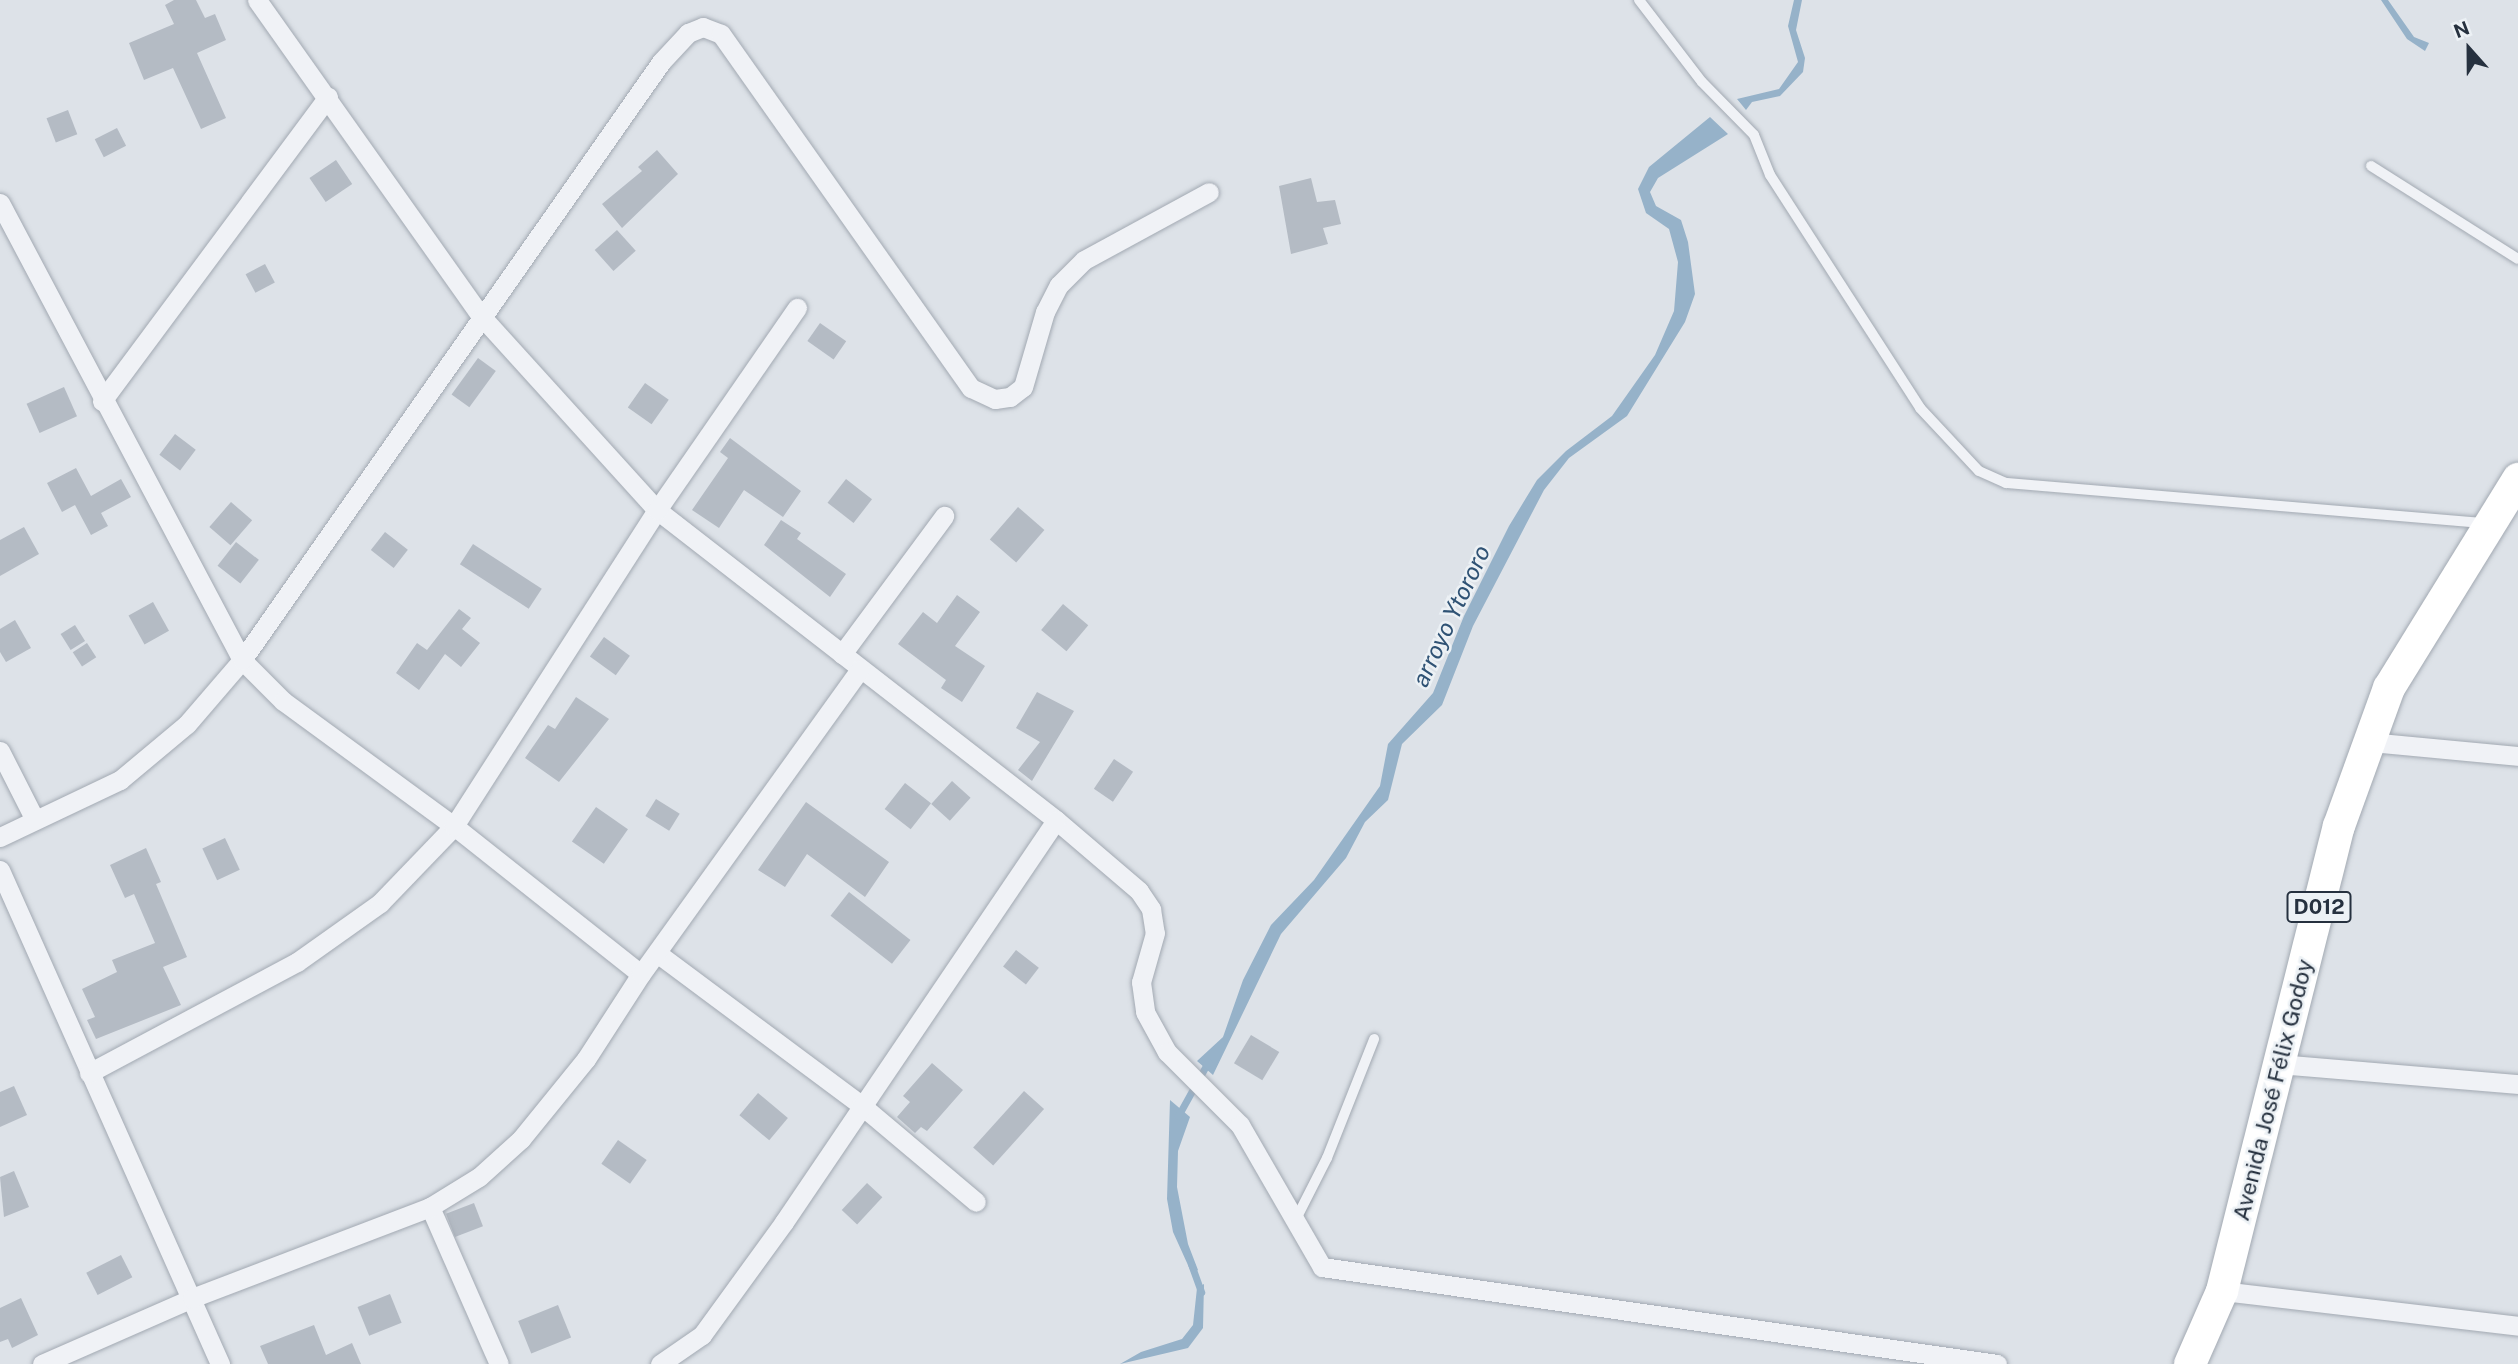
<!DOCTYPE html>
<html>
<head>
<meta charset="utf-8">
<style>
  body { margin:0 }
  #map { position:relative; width:2518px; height:1364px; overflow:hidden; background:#dde2e8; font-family:"Public Sans",sans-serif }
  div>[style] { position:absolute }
  .water>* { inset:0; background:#96b2c9 }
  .stream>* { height:7px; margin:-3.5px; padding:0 3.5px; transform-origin:3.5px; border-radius:3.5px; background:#96b2c9 }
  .building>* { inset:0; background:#b4bbc4; transform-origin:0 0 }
  .roads { filter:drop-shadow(0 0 2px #a2a9b2) drop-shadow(0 0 2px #a2a9b2) }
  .service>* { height:10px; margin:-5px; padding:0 5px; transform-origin:5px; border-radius:5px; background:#f0f2f6 }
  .minor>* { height:19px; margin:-9.5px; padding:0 9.5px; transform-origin:9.5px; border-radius:9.5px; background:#f0f2f6 }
  .primary>* { height:32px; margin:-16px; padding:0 16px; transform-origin:16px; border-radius:16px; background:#fff }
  span { translate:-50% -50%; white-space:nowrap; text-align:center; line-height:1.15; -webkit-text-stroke:5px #ecf1f5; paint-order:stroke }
  .shield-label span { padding:2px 5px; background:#ecf1f5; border:2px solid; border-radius:5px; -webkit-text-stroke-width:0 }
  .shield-label { font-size:21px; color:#26313f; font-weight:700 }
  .street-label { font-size:23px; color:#26313f }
  .water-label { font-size:24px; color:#2f5274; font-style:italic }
  .north { position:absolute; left:2434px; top:14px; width:70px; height:70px; -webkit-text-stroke:5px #ecf1f5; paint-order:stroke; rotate:339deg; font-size:19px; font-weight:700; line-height:28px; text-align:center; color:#26313f }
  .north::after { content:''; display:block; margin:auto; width:24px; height:32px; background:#26313f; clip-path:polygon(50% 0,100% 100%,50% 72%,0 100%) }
</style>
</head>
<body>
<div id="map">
  <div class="water">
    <i style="clip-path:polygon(1794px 0,1802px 0,1796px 30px,1805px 58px,1803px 72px,1780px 96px,1752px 102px,1746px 110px,1737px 99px,1779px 89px,1798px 62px,1788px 26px)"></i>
    <i style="clip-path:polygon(2381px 0,2388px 0,2414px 37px,2429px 43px,2425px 51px,2407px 39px)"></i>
    <i style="clip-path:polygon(1710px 117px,1728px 134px,1658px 178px,1650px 192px,1656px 206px,1681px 220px,1688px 242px,1695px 294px,1685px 322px,1627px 416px,1569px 458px,1544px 490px,1473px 626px,1442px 705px,1402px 744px,1388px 800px,1365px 822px,1346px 858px,1281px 934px,1213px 1075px,1197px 1061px,1223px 1037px,1243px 980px,1271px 925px,1314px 880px,1380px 786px,1388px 744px,1433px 693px,1464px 616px,1509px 526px,1537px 480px,1566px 451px,1612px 416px,1655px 355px,1674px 311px,1678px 262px,1669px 229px,1646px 213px,1638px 189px,1649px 167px)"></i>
    <i style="clip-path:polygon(1170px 1100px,1190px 1117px,1178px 1151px,1177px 1187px,1188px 1244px,1198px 1270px,1192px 1274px,1173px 1232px,1167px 1199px)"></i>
    <i style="clip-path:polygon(1204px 1284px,1203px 1328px,1188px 1348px,1120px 1364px,1141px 1352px,1182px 1339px,1193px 1325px,1197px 1288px)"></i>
  </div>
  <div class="stream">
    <i style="left:1178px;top:1116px;width:62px;rotate:-60.9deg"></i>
    <i style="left:1191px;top:1264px;width:30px;rotate:70deg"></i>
  </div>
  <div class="building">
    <i style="clip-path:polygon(174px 0,196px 0,205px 18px,215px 14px,226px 40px,197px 53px,226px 118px,201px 129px,173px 68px,144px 80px,129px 43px,174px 24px,165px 5px)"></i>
    <i style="left:68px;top:110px;width:26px;height:23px;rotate:69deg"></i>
    <i style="left:117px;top:128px;width:20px;height:25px;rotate:63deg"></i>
    <i style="clip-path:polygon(657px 150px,678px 174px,622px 228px,602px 204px,642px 171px,638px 167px)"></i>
    <i style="left:336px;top:160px;width:29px;height:32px;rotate:56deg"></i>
    <i style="clip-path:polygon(1311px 178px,1317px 202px,1335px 200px,1341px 224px,1323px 228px,1328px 244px,1291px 254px,1279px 186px)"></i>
    <i style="left:617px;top:230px;width:28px;height:30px;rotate:48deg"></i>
    <i style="left:265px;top:264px;width:21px;height:22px;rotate:62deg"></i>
    <i style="left:820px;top:323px;width:32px;height:22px;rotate:35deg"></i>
    <i style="left:478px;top:358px;width:22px;height:45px;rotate:36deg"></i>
    <i style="left:645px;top:383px;width:29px;height:30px;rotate:35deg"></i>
    <i style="left:64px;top:387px;width:32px;height:41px;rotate:66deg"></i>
    <i style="left:175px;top:434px;width:26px;height:26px;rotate:37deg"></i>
    <i style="clip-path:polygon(730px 438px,801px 491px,783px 517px,744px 490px,719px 528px,692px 510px,728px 458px,720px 452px)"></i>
    <i style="clip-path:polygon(76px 468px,91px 496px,121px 479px,131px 497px,101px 513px,108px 526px,91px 535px,75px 505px,62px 512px,47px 483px)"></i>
    <i style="left:846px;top:479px;width:33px;height:30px;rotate:38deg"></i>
    <i style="left:231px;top:502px;width:28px;height:33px;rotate:41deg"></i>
    <i style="left:1018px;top:507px;width:35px;height:43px;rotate:41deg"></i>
    <i style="clip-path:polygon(781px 520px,801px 533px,797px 539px,846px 574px,830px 597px,764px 545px)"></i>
    <i style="clip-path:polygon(24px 527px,39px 554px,0 576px,0 540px)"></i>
    <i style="left:385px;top:532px;width:29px;height:23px;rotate:38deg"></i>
    <i style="left:236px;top:542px;width:29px;height:30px;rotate:38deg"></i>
    <i style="left:473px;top:544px;width:82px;height:24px;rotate:33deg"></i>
    <i style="clip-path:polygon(957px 595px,980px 612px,955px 646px,985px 666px,962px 702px,941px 688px,946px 680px,898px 644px,923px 612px,937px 623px)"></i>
    <i style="left:153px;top:602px;width:33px;height:28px;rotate:61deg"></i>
    <i style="left:1063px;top:604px;width:33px;height:34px;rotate:40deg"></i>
    <i style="clip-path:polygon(459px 609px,471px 618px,462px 629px,480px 643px,461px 667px,445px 654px,419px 690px,396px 673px,417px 643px,427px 650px)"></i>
    <i style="clip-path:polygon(15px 620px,31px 648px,6px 662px,0 652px,0 629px)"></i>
    <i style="left:75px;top:625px;width:19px;height:17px;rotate:58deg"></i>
    <i style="left:604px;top:637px;width:32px;height:24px;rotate:36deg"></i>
    <i style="left:87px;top:643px;width:17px;height:17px;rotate:57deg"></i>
    <i style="clip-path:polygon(1037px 692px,1074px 711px,1032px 781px,1018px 770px,1040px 742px,1016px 728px)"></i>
    <i style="clip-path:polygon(576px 697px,609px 719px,559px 782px,525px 758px,548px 725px,555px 729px)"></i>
    <i style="left:1114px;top:759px;width:23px;height:36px;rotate:34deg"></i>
    <i style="left:952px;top:781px;width:25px;height:31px;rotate:42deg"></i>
    <i style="left:905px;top:783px;width:33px;height:33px;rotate:38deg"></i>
    <i style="left:656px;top:799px;width:28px;height:20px;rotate:32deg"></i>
    <i style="clip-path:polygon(806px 802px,889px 862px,865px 897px,807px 854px,785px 887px,758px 870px)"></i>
    <i style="left:596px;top:807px;width:39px;height:42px;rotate:35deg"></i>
    <i style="left:225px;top:838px;width:35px;height:25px;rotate:65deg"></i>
    <i style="clip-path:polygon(146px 848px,161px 882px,156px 884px,187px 957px,163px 967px,181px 1005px,96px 1039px,87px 1020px,95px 1017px,82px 989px,117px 972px,112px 960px,155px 943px,134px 894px,125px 898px,110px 865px)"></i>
    <i style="left:849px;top:892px;width:78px;height:30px;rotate:38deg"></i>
    <i style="left:1016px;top:950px;width:29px;height:21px;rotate:38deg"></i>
    <i style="left:1251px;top:1035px;width:33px;height:33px;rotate:31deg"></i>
    <i style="clip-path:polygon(932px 1063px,963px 1090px,927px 1131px,921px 1127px,915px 1133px,897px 1117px,910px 1102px,903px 1096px)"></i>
    <i style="clip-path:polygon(14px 1086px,27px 1115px,0 1127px,0 1092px)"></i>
    <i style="left:1024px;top:1091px;width:27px;height:76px;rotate:42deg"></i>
    <i style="left:758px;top:1093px;width:39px;height:29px;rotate:40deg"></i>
    <i style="left:618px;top:1140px;width:35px;height:29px;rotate:35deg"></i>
    <i style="clip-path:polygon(14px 1171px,29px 1207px,4px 1217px,0 1177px)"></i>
    <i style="left:867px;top:1183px;width:21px;height:37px;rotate:43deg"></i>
    <i style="left:474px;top:1203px;width:25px;height:30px;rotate:69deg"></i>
    <i style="left:121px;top:1255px;width:25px;height:39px;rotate:63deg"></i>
    <i style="left:390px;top:1294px;width:31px;height:35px;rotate:68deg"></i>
    <i style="clip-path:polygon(21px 1298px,38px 1335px,12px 1348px,8px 1339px,0 1342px,0 1308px)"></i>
    <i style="left:558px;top:1305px;width:35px;height:43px;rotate:68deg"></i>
    <i style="clip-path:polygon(314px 1325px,326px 1355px,352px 1343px,361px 1364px,268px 1364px,260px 1346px)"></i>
  </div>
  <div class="roads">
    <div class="service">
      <i style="left:1639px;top:0;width:103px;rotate:52.5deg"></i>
      <i style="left:1702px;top:82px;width:74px;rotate:45.5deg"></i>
      <i style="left:1754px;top:135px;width:43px;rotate:68.2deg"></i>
      <i style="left:1770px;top:175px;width:277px;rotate:57.2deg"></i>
      <i style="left:1920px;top:408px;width:86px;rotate:46.9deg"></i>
      <i style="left:1979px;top:471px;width:30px;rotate:24deg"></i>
      <i style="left:2006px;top:483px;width:482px;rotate:4.8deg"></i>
      <i style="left:2371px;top:166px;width:174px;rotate:32.3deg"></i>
      <i style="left:1295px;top:1221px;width:71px;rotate:-63.1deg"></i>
      <i style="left:1327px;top:1158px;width:128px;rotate:-68.4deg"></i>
    </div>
    <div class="minor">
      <i style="left:257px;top:0;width:387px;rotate:54.7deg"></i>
      <i style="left:481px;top:316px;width:262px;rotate:47.8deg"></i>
      <i style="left:657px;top:510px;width:505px;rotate:37.85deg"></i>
      <i style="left:1056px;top:820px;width:109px;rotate:40.5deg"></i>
      <i style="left:1139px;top:891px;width:22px;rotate:56deg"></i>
      <i style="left:1151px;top:909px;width:24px;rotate:81deg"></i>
      <i style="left:1155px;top:933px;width:51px;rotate:105.9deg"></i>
      <i style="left:1141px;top:982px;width:30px;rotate:82deg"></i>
      <i style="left:1145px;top:1012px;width:46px;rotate:61.2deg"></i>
      <i style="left:1167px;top:1052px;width:103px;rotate:45deg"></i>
      <i style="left:1240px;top:1125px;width:164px;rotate:60deg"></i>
      <i style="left:1322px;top:1267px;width:682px;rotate:8.18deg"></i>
      <i style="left:0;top:203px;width:517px;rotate:62.1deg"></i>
      <i style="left:242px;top:660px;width:58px;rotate:45deg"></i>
      <i style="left:283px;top:701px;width:212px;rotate:36.2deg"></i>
      <i style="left:454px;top:826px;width:238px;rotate:38.4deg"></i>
      <i style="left:102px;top:401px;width:379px;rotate:-53.4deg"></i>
      <i style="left:842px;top:654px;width:172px;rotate:-53.5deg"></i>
      <i style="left:2370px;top:742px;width:149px;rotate:5.4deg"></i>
      <i style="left:0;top:751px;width:77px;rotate:63.1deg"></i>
      <i style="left:0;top:837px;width:133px;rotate:-25.4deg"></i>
      <i style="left:120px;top:780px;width:87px;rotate:-39.9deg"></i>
      <i style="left:187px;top:724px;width:84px;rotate:-49.3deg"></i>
      <i style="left:242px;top:660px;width:730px;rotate:-54.98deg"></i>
      <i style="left:661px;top:62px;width:40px;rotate:-47deg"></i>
      <i style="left:688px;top:33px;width:16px;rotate:-22deg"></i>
      <i style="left:703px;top:27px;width:19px;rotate:21deg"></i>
      <i style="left:721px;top:34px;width:433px;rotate:54.8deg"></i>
      <i style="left:971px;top:388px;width:26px;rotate:25deg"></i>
      <i style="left:995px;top:399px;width:15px;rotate:-8deg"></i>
      <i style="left:1010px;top:397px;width:16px;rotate:-38deg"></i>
      <i style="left:1023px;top:387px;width:78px;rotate:-73.7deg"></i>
      <i style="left:1045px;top:312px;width:30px;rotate:-63deg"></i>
      <i style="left:1059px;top:285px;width:35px;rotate:-45deg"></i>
      <i style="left:1084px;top:260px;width:142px;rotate:-28.5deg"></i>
      <i style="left:0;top:870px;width:541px;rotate:65.99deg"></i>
      <i style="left:657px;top:953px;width:254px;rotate:36.7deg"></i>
      <i style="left:861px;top:1105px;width:150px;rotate:40.1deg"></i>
      <i style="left:2279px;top:1064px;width:240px;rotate:4.8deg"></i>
      <i style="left:89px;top:1073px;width:236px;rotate:-28.1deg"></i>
      <i style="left:297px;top:962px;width:102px;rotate:-35.4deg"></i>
      <i style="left:380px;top:903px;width:107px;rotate:-46.1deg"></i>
      <i style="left:454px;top:826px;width:376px;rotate:-57.3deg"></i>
      <i style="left:657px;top:510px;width:246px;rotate:-55.3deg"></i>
      <i style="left:430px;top:1207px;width:171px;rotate:66.3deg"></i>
      <i style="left:2222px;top:1291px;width:298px;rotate:6.7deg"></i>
      <i style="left:42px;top:1364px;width:164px;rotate:-23.7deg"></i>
      <i style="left:192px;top:1298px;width:255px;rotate:-20.9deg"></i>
      <i style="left:430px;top:1207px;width:57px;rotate:-31.5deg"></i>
      <i style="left:479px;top:1177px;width:57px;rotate:-42.1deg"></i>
      <i style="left:521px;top:1139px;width:103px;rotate:-50.9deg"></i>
      <i style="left:586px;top:1059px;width:101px;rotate:-57.1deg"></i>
      <i style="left:641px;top:974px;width:375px;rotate:-54.3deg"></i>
      <i style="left:660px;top:1364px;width:51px;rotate:-34.6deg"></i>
      <i style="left:702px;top:1335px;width:140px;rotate:-54deg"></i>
      <i style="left:784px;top:1222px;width:485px;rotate:-55.9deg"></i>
    </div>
    <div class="primary">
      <i style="left:2190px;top:1364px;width:80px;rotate:-66.3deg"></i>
      <i style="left:2222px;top:1291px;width:479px;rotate:-75.9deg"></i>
      <i style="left:2339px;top:826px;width:147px;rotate:-70.1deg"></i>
      <i style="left:2389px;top:688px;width:246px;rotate:-58.3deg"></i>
    </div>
  </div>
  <div class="shield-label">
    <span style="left:2319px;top:907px">D012</span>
  </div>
  <div class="street-label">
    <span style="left:2273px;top:1090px;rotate:-76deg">Avenida José Félix Godoy</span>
  </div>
  <div class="water-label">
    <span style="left:1451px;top:616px;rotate:-65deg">arroyo Ytororo</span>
  </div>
  <div class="north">N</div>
</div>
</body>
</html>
